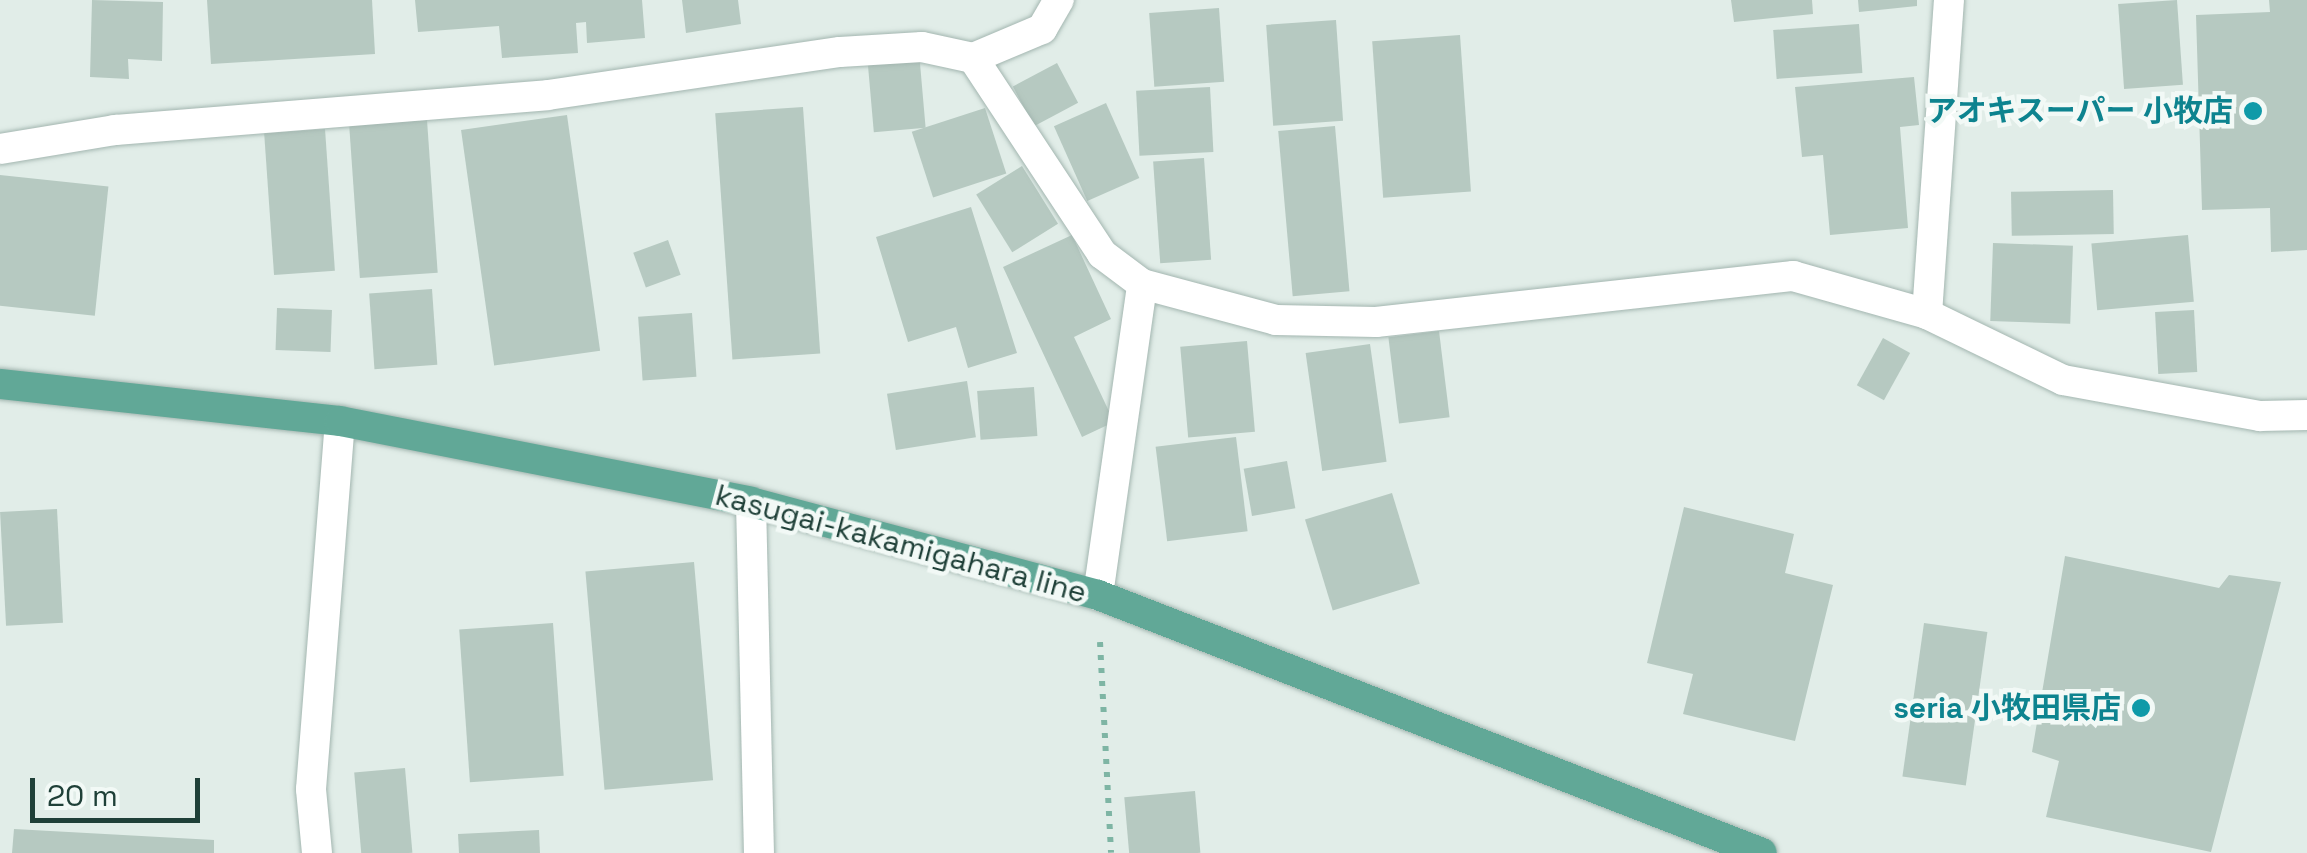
<!DOCTYPE html>
<html>
<head>
<meta charset="utf-8">
<style>
  body { margin:0 }
  #map { position:relative; width:2307px; height:853px; overflow:hidden; background:#e1ede8; font-family:"Space Grotesk","Noto Sans JP",sans-serif }
  div>[style] { position:absolute }
  .building>* { inset:0; background:#b6c9c1; transform-origin:0 0 }
  .path>* { height:6px; margin-top:-3px; transform-origin:0; background:repeating-linear-gradient(90deg,#7eb5a4 0 5px,transparent 0 13px) }
  .roads { filter:drop-shadow(0 0 2px #a3b6b0) drop-shadow(0 0 2px #a3b6b0) }
  .minor>* { height:30px; margin:-15px; padding:0 15px; transform-origin:15px; border-radius:15px; background:#fff }
  .major>* { height:30px; margin:-15px; padding:0 15px; transform-origin:15px; border-radius:15px; background:#61a897 }
  .dots>* { width:28px; height:28px; translate:-50% -50%; box-sizing:border-box; border:5px solid #f2f9f6; border-radius:50% }
  span { translate:-50% -50%; white-space:nowrap; text-align:center; line-height:1.15; -webkit-text-stroke:9px #f2f9f6; paint-order:stroke }
  .culture-label { font-size:30px; color:#0d838f; font-weight:700 }
  .right { translate:-100% -50%; text-align:right }
  .street-label { font-size:30px; color:#1f4038 }
  .scale { position:absolute; left:30px; top:778px; width:170px; height:45px; box-sizing:border-box; border:5px solid #1f4038; border-top:0; padding-left:12px; font-size:30px; line-height:35px; white-space:nowrap; color:#1f4038; -webkit-text-stroke:8px #f2f9f6; paint-order:stroke }
</style>
</head>
<body>
<div id="map">
  <div class="building">
    <i style="clip-path:polygon(92px 0,163px 2px,162px 61px,128px 59px,129px 79px,90px 77px)"></i>
    <i style="clip-path:polygon(207px 0,372px 0,375px 54px,211px 64px)"></i>
    <i style="clip-path:polygon(415px 0,642px 0,645px 38px,587px 43px,586px 22px,576px 23px,578px 53px,502px 58px,499px 26px,418px 32px)"></i>
    <i style="clip-path:polygon(682px 0,738px 0,741px 24px,686px 33px)"></i>
    <i style="clip-path:polygon(1731px 0,1812px 0,1813px 14px,1734px 22px)"></i>
    <i style="clip-path:polygon(1858px 0,1917px 0,1917px 6px,1859px 12px)"></i>
    <i style="left:2177px;top:0;width:85px;height:59px;rotate:86deg"></i>
    <i style="clip-path:polygon(2269px 0,2307px 0,2307px 250px,2271px 252px,2270px 208px,2202px 210px,2196px 15px,2270px 12px)"></i>
    <i style="left:1219px;top:8px;width:74px;height:70px;rotate:86deg"></i>
    <i style="left:1336px;top:20px;width:101px;height:70px;rotate:86deg"></i>
    <i style="left:1859px;top:24px;width:49px;height:86px;rotate:86deg"></i>
    <i style="left:1460px;top:35px;width:157px;height:88px;rotate:86deg"></i>
    <i style="left:919px;top:52px;width:76px;height:52px;rotate:85deg"></i>
    <i style="left:1057px;top:63px;width:45px;height:50px;rotate:62deg"></i>
    <i style="clip-path:polygon(1914px 77px,1919px 125px,1900px 127px,1908px 228px,1830px 235px,1823px 155px,1802px 157px,1795px 87px)"></i>
    <i style="left:1210px;top:87px;width:65px;height:74px;rotate:87deg"></i>
    <i style="left:1106px;top:103px;width:82px;height:57px;rotate:66deg"></i>
    <i style="left:803px;top:107px;width:247px;height:88px;rotate:86deg"></i>
    <i style="left:985px;top:108px;width:69px;height:77px;rotate:72deg"></i>
    <i style="left:567px;top:115px;width:238px;height:107px;rotate:82deg"></i>
    <i style="left:427px;top:120px;width:153px;height:78px;rotate:86deg"></i>
    <i style="left:1335px;top:126px;width:166px;height:57px;rotate:85deg"></i>
    <i style="left:325px;top:129px;width:142px;height:61px;rotate:86deg"></i>
    <i style="left:1204px;top:158px;width:102px;height:51px;rotate:86deg"></i>
    <i style="left:1022px;top:166px;width:68px;height:54px;rotate:58deg"></i>
    <i style="left:0;top:175px;width:109px;height:130px;rotate:6deg"></i>
    <i style="left:2113px;top:190px;width:44px;height:102px;rotate:89deg"></i>
    <i style="clip-path:polygon(971px 207px,1017px 353px,968px 368px,956px 327px,908px 342px,876px 237px)"></i>
    <i style="clip-path:polygon(1072px 235px,1111px 319px,1074px 337px,1114px 422px,1082px 437px,1003px 267px)"></i>
    <i style="left:2188px;top:235px;width:67px;height:97px;rotate:85deg"></i>
    <i style="left:668px;top:240px;width:37px;height:37px;rotate:70deg"></i>
    <i style="left:1993px;top:243px;width:80px;height:78px;rotate:2deg"></i>
    <i style="left:432px;top:289px;width:76px;height:63px;rotate:86deg"></i>
    <i style="left:277px;top:308px;width:55px;height:42px;rotate:2deg"></i>
    <i style="left:2194px;top:310px;width:62px;height:39px;rotate:87deg"></i>
    <i style="left:692px;top:313px;width:64px;height:54px;rotate:86deg"></i>
    <i style="left:1439px;top:331px;width:87px;height:51px;rotate:83deg"></i>
    <i style="left:1883px;top:338px;width:31px;height:54px;rotate:29deg"></i>
    <i style="left:1247px;top:341px;width:91px;height:67px;rotate:85deg"></i>
    <i style="left:1370px;top:344px;width:119px;height:65px;rotate:82deg"></i>
    <i style="left:967px;top:381px;width:57px;height:81px;rotate:81deg"></i>
    <i style="left:1034px;top:387px;width:49px;height:57px;rotate:86deg"></i>
    <i style="left:1236px;top:437px;width:95px;height:81px;rotate:83deg"></i>
    <i style="left:1287px;top:461px;width:48px;height:44px;rotate:80deg"></i>
    <i style="left:1392px;top:493px;width:95px;height:91px;rotate:73deg"></i>
    <i style="clip-path:polygon(1684px 507px,1794px 534px,1785px 573px,1833px 585px,1795px 741px,1683px 714px,1693px 674px,1647px 663px)"></i>
    <i style="left:57px;top:509px;width:114px;height:57px;rotate:87deg"></i>
    <i style="clip-path:polygon(2065px 556px,2219px 588px,2229px 575px,2281px 582px,2211px 852px,2046px 817px,2059px 761px,2032px 752px)"></i>
    <i style="left:694px;top:562px;width:219px;height:109px;rotate:85deg"></i>
    <i style="left:553px;top:623px;width:153px;height:94px;rotate:86deg"></i>
    <i style="left:1924px;top:623px;width:64px;height:155px;rotate:8deg"></i>
    <i style="left:405px;top:768px;width:85px;height:51px;rotate:85deg"></i>
    <i style="left:1195px;top:791px;width:62px;height:71px;rotate:85deg"></i>
    <i style="clip-path:polygon(14px 829px,214px 840px,214px 853px,12px 853px)"></i>
    <i style="clip-path:polygon(539px 830px,540px 853px,459px 853px,458px 834px)"></i>
  </div>
  <div class="path">
    <i style="left:1100px;top:642px;width:211px;rotate:87deg"></i>
  </div>
  <div class="roads">
    <div class="minor">
      <i style="left:973px;top:58px;width:235px;rotate:56.6deg"></i>
      <i style="left:1102px;top:254px;width:50px;rotate:36.9deg"></i>
      <i style="left:1142px;top:284px;width:139px;rotate:15deg"></i>
      <i style="left:1276px;top:320px;width:100px;rotate:1.1deg"></i>
      <i style="left:1376px;top:322px;width:420px;rotate:-6.3deg"></i>
      <i style="left:1793px;top:276px;width:139px;rotate:15.8deg"></i>
      <i style="left:1927px;top:314px;width:151px;rotate:25.9deg"></i>
      <i style="left:2063px;top:380px;width:200px;rotate:10.4deg"></i>
      <i style="left:2260px;top:416px;width:47px;rotate:-1.2deg"></i>
      <i style="left:0;top:149px;width:117px;rotate:-9.4deg"></i>
      <i style="left:115px;top:130px;width:434px;rotate:-4.6deg"></i>
      <i style="left:548px;top:95px;width:295px;rotate:-8.4deg"></i>
      <i style="left:840px;top:52px;width:82px;rotate:-3.5deg"></i>
      <i style="left:922px;top:47px;width:52px;rotate:12.2deg"></i>
      <i style="left:973px;top:58px;width:75px;rotate:-22.8deg"></i>
      <i style="left:1042px;top:29px;width:34px;rotate:-60deg"></i>
      <i style="left:1927px;top:314px;width:315px;rotate:-86deg"></i>
      <i style="left:751px;top:502px;width:351px;rotate:88.7deg"></i>
      <i style="left:1098px;top:595px;width:314px;rotate:-81.9deg"></i>
      <i style="left:317px;top:853px;width:64px;rotate:-95.4deg"></i>
      <i style="left:311px;top:789px;width:369px;rotate:-85.5deg"></i>
    </div>
    <div class="major">
      <i style="left:0;top:384px;width:342px;rotate:6.2deg"></i>
      <i style="left:340px;top:421px;width:419px;rotate:11.1deg"></i>
      <i style="left:751px;top:502px;width:359px;rotate:15deg"></i>
      <i style="left:1098px;top:595px;width:712px;rotate:21.23deg"></i>
    </div>
  </div>
  <div class="dots">
    <i style="left:2253px;top:111px;background:#0f9aa8"></i>
    <i style="left:2141px;top:708px;background:#0f9aa8"></i>
  </div>
  <div class="culture-label">
    <span class="right" style="left:2233px;top:111px">アオキスーパー 小牧店</span>
    <span class="right" style="left:2121px;top:708px">seria 小牧田県店</span>
  </div>
  <div class="street-label">
    <span style="left:901px;top:544px;rotate:15deg">kasugai-kakamigahara line</span>
  </div>
  <div class="scale">20 m</div>
</div>
</body>
</html>
